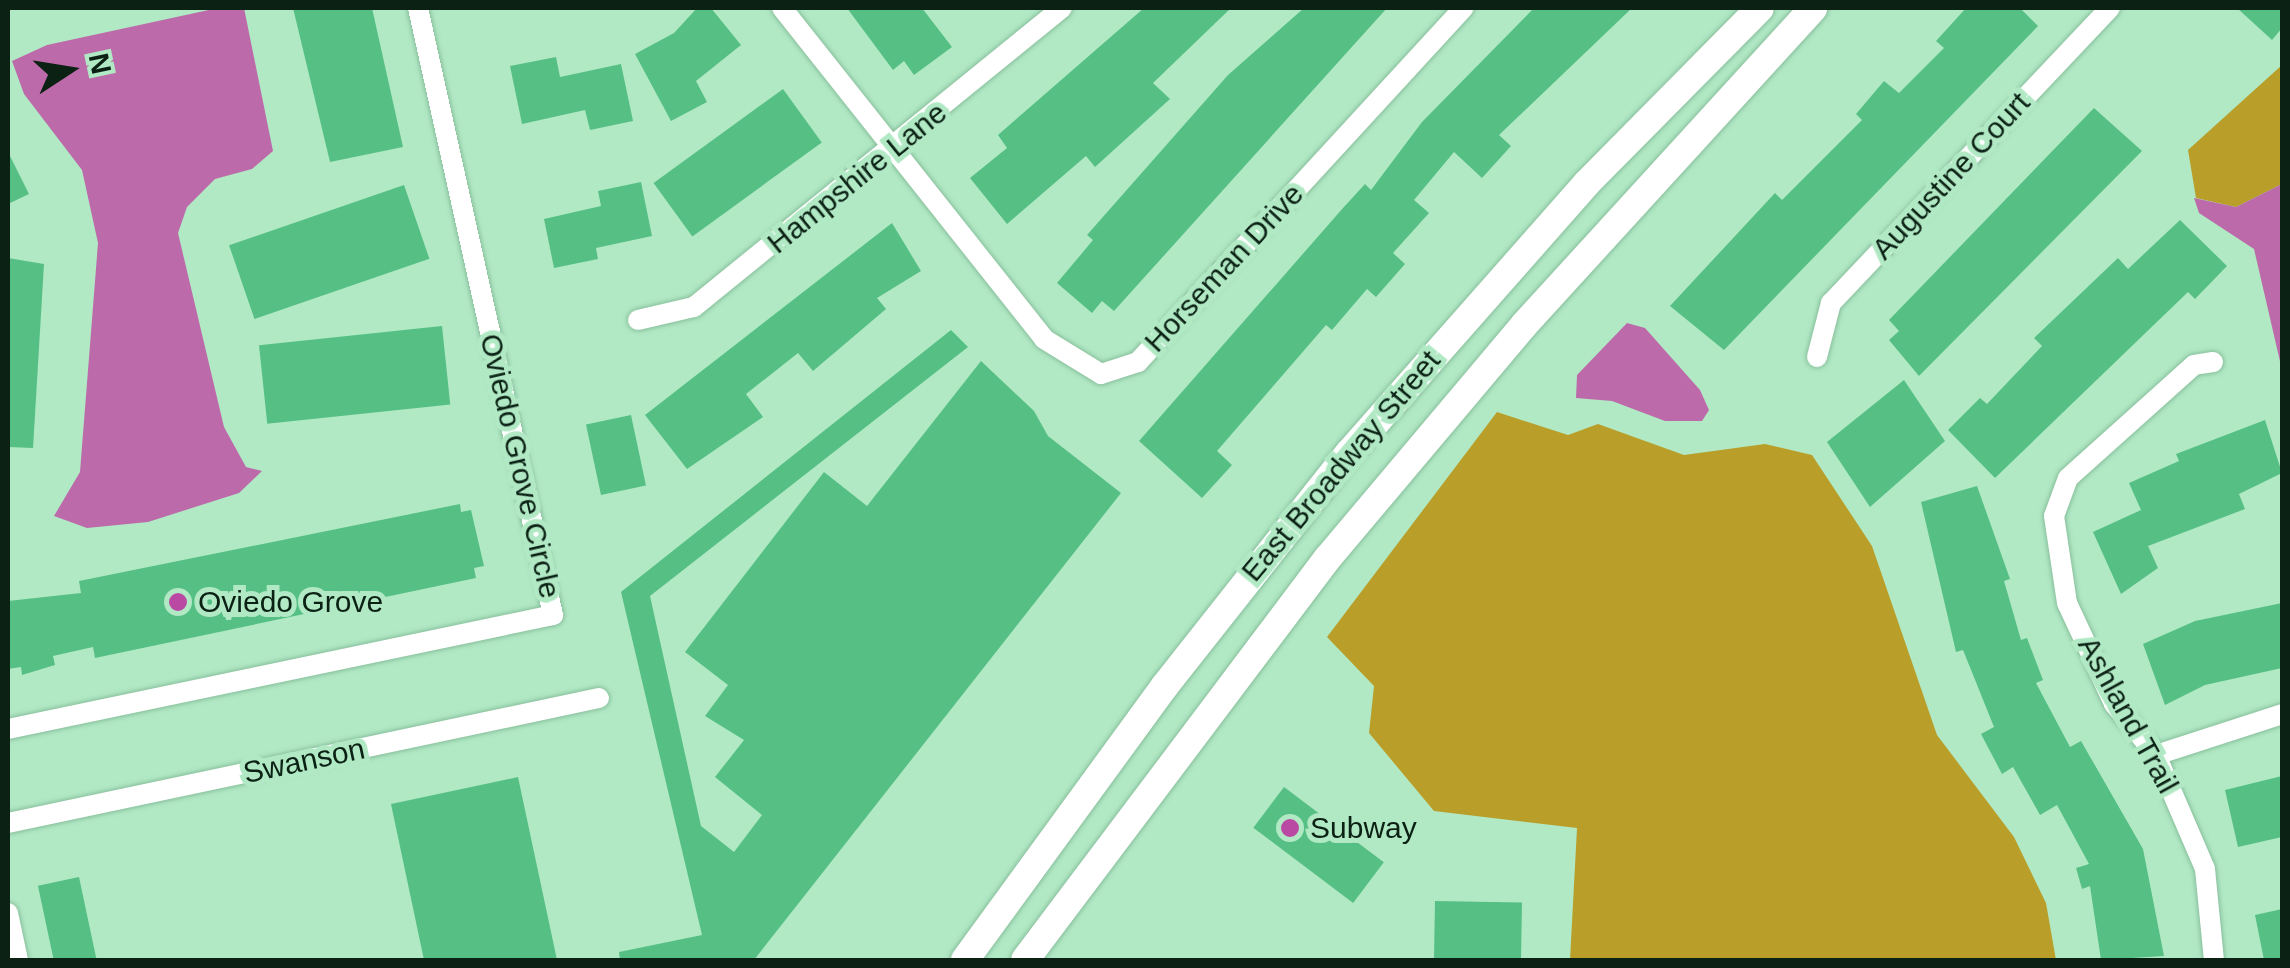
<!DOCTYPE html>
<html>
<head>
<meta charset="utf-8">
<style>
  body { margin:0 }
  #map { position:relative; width:2290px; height:968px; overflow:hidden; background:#b1e9c5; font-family:Helvetica,sans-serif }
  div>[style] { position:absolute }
  .forest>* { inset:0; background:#b99f2a }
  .water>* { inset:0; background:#bd6aaa }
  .building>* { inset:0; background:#56c084; transform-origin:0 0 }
  .roads { filter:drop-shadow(0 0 2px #89bf9c) drop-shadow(0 0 2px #89bf9c) }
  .minor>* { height:20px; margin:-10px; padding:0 10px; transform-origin:10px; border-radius:10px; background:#fff }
  .secondary>* { height:28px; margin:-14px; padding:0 14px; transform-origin:14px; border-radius:14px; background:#fff }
  .dots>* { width:28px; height:28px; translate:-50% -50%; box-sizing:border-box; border:5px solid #b1e9c5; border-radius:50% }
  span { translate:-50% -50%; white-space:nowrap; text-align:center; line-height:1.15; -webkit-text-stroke:10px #b1e9c5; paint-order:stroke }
  .street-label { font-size:30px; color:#0b2114 }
  .poi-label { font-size:30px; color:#0b2114 }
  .left { translate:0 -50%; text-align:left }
  .frame { position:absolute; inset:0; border:10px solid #0b2114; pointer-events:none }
  .north { position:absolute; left:20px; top:20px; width:100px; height:100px; -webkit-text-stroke:8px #b1e9c5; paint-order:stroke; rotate:78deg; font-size:28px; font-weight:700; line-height:40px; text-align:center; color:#0b2114 }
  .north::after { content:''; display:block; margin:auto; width:35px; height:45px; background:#0b2114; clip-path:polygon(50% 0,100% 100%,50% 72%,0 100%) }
</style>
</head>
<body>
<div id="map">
  <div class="forest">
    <i style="clip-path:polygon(2282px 65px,2282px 184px,2236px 207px,2196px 198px,2188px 150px)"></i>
    <i style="clip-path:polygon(1497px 412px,1568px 435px,1598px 424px,1684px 455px,1765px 444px,1812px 455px,1872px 546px,1937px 735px,2014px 837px,2046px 903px,2056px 960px,1570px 960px,1577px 828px,1434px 811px,1369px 733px,1374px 686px,1327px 637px)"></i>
  </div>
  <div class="water">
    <i style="clip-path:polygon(218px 8px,244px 8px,273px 151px,252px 169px,215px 179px,187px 207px,178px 233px,224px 427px,246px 467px,262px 471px,239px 493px,148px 522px,87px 528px,54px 516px,80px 472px,98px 243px,82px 170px,24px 94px,12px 61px,47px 45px)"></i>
    <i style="clip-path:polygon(2282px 184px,2282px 370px,2254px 249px,2199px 213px,2194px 198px,2236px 207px)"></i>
    <i style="clip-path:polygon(1627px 323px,1645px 328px,1700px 390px,1709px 410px,1702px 421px,1665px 421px,1612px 401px,1576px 398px,1577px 375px)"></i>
  </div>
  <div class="building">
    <i style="clip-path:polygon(293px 8px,372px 8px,403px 147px,330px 162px)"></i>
    <i style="clip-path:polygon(697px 8px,711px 8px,741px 45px,696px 81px,707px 102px,671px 121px,635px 54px,674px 33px)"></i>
    <i style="clip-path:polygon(847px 8px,922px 8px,952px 47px,914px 75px,904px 61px,893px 70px)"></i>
    <i style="clip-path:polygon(1144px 8px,1231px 8px,1153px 83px,1170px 99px,1095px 167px,1086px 156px,1007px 224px,970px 178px,1007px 148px,998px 135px)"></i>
    <i style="clip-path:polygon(1304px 8px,1387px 8px,1114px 311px,1102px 301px,1092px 313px,1057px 283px,1093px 240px,1087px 235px,1228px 75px)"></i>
    <i style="clip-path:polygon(1534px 8px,1632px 8px,1499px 135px,1511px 146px,1482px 178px,1454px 152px,1414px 200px,1429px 213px,1393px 253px,1405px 264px,1376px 297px,1367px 289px,1332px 330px,1326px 325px,1217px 451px,1232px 465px,1202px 498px,1139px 441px,1343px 208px,1365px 184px,1371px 190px,1422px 122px)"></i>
    <i style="clip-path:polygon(1966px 8px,2020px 8px,2038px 26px,1724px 350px,1670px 306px,1775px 193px,1782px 200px,1862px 120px,1856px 114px,1884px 81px,1899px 93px,1944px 48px,1936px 41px)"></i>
    <i style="clip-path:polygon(2237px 8px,2282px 8px,2282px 28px,2272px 40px)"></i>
    <i style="clip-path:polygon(556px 57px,560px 77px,621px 64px,633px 121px,590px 130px,585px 110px,522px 124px,510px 66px)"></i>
    <i style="left:783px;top:89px;width:66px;height:160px;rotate:54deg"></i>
    <i style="clip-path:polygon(2094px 108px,2142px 151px,1919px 376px,1889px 340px,1899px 331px,1889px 320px)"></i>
    <i style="clip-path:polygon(8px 152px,29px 194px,8px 204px)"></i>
    <i style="clip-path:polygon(641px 182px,652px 236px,596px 248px,598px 259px,554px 268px,544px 219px,601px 206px,598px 191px)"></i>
    <i style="left:404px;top:185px;width:78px;height:185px;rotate:71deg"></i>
    <i style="clip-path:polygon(2180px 220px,2227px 266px,2195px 299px,2188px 292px,1995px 478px,1948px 430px,1980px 398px,1987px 404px,2042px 346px,2034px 338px,2118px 258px,2128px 269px)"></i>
    <i style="clip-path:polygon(892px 223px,921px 271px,877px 298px,886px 309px,813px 371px,798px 353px,746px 394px,763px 417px,687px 469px,645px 415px)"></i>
    <i style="clip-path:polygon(8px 258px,44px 264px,33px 448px,8px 447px)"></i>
    <i style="left:442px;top:326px;width:79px;height:184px;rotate:84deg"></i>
    <i style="clip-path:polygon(951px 330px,968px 347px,650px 596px,701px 826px,734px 852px,762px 815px,715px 777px,744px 740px,705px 716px,728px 685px,685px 652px,824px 472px,867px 506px,981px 361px,1034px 411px,1048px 436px,1121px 493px,754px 960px,620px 960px,619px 952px,702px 935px,621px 592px)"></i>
    <i style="clip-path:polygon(1904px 380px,1945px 441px,1870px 507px,1827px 442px)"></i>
    <i style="left:631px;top:415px;width:72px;height:46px;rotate:78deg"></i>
    <i style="clip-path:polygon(2265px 420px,2282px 473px,2239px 494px,2245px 509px,2148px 546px,2158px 568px,2121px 594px,2093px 532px,2141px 510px,2129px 483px,2179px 461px,2176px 454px)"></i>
    <i style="clip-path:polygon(1977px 486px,2010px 579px,2004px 581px,2021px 640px,2027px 638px,2043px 680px,2036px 683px,2070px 747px,2081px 741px,2143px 849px,2164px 956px,2101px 960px,2090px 886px,2082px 889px,2076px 868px,2089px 864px,2057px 805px,2040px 815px,2013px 767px,2002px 774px,1981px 734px,1994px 727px,1963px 650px,1956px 652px,1921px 502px)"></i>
    <i style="clip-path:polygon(460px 504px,461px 512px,471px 510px,484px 566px,474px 568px,476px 578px,95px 658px,93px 647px,53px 656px,55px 665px,22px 675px,21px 667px,8px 669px,8px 601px,81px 593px,79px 581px)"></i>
    <i style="clip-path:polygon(2282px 603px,2282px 668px,2205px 685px,2165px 705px,2143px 644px,2195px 621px)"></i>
    <i style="clip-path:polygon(2282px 776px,2282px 837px,2238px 847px,2225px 790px)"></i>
    <i style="clip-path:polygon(518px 777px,557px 960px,424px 960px,391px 804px)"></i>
    <i style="left:1284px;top:787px;width:125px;height:51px;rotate:37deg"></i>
    <i style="left:79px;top:877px;width:85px;height:42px;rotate:78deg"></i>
    <i style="left:1435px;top:901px;width:87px;height:59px;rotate:1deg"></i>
    <i style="clip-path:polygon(2282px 909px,2282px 960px,2264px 960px,2255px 915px)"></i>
  </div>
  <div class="roads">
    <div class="minor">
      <i style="left:782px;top:8px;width:422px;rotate:51.6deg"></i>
      <i style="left:1044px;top:339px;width:67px;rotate:31.6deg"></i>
      <i style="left:1101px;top:374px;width:39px;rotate:-18deg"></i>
      <i style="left:1138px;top:362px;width:481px;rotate:-47.4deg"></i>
      <i style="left:638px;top:320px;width:57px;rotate:-13.1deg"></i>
      <i style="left:694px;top:307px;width:474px;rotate:-39.1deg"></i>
      <i style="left:1817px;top:357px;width:56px;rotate:-75.5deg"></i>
      <i style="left:1831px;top:303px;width:406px;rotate:-46.6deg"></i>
      <i style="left:2213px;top:362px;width:19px;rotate:171deg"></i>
      <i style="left:2194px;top:365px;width:169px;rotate:138.1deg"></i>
      <i style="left:2068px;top:478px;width:40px;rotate:110.2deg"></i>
      <i style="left:2054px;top:516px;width:88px;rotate:81.5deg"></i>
      <i style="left:2067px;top:603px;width:111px;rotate:65deg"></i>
      <i style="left:2114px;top:704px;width:66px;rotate:50.5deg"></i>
      <i style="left:2156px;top:755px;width:124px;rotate:66.7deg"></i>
      <i style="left:2205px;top:869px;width:91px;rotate:84.4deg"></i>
      <i style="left:8px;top:729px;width:557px;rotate:-11.81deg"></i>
      <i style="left:553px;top:615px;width:622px;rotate:-102.54deg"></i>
      <i style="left:2156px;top:755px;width:133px;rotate:-18deg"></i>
      <i style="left:8px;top:823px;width:604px;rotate:-11.94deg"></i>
      <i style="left:8px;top:913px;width:48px;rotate:78deg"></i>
    </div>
    <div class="secondary">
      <i style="left:965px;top:960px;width:338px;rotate:-53.9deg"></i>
      <i style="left:1164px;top:687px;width:298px;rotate:-51.7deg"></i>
      <i style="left:1349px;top:453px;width:359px;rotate:-48.6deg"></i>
      <i style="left:1586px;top:184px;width:247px;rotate:-45.3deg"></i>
      <i style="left:1025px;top:960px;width:502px;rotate:-53.02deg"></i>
      <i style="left:1327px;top:559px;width:306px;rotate:-49.9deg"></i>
      <i style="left:1524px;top:325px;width:429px;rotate:-47.6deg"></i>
    </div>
  </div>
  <div class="dots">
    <i style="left:178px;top:602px;background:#ba49a4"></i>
    <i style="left:1290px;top:828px;background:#ba49a4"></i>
  </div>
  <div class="street-label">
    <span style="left:1951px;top:176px;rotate:-47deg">Augustine Court</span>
    <span style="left:857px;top:178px;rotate:-39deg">Hampshire Lane</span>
    <span style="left:1224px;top:268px;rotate:-47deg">Horseman Drive</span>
    <span style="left:520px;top:466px;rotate:77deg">Oviedo Grove Circle</span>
    <span style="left:1341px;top:466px;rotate:-50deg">East Broadway Street</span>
    <span style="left:2128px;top:715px;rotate:61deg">Ashland Trail</span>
    <span style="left:304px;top:761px;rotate:-12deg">Swanson</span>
  </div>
  <div class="poi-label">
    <span class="left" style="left:198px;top:602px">Oviedo Grove</span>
    <span class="left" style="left:1310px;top:828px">Subway</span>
  </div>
  <div class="frame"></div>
  <div class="north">N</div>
</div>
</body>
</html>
